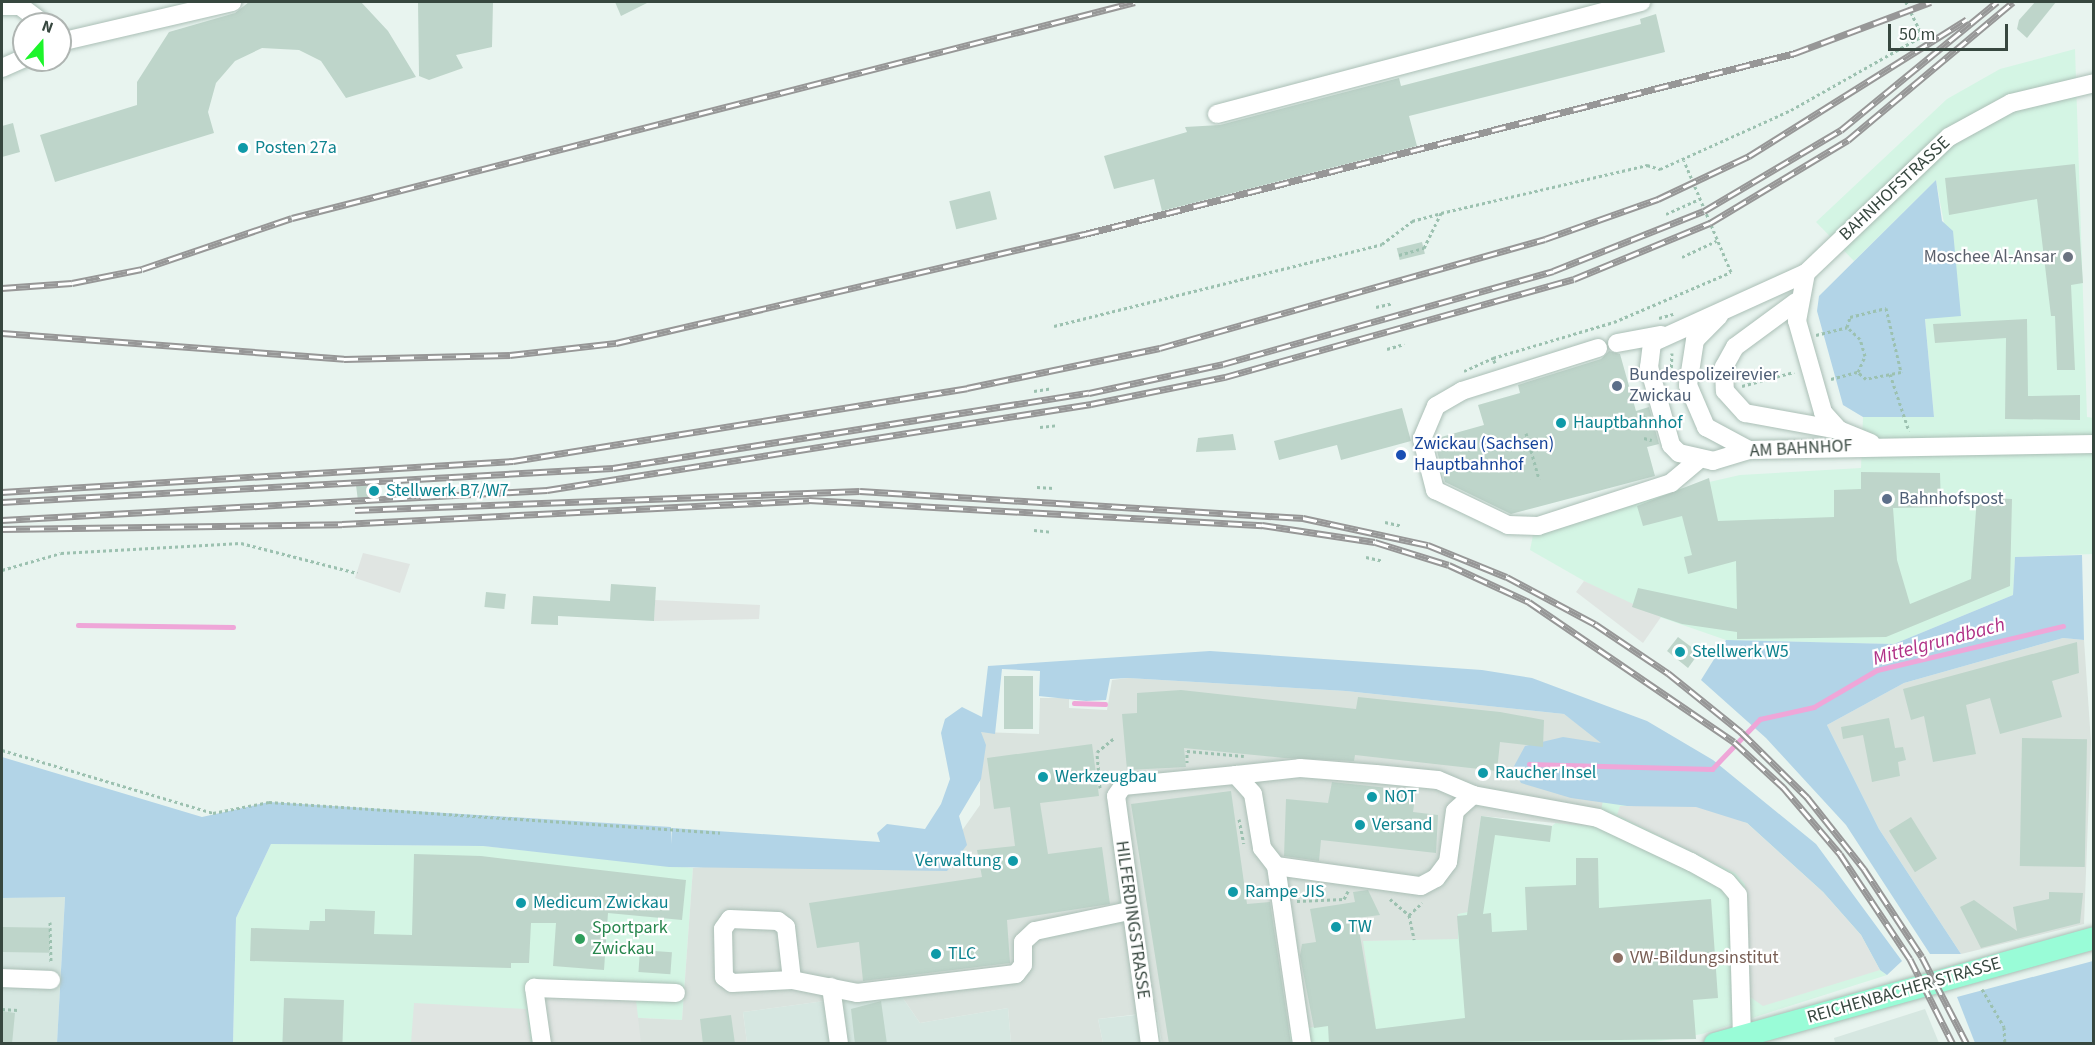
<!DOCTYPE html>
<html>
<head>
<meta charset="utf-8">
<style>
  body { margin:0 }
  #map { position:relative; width:2095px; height:1045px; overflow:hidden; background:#e8f4ef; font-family:"Source Sans 3",sans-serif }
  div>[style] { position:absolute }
  .residential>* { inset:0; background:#d6e7e1 }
  .commercial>* { inset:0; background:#d4f5e4 }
  .industrial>* { inset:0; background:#dae3de }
  .green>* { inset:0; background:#b2d4e7 }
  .parking>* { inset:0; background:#e0e5e2 }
  .stream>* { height:4.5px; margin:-2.25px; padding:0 2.25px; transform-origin:2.25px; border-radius:2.25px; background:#efa6d8 }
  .building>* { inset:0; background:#bed5ca; transform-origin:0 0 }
  .path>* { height:3px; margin-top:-1.5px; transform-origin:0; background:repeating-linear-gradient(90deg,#9cc1b0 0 3px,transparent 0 6px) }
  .roads { filter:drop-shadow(0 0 2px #abbfb6) drop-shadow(0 0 2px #abbfb6) }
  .minor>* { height:18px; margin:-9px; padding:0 9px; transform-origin:9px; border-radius:9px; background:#fff }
  .major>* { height:22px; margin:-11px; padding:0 11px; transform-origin:11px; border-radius:11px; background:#99fcd7 }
  .rail>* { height:7px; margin-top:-3.5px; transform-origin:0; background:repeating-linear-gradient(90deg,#fff 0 14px,#979797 0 28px); box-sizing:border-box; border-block:2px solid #979797 }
  .dots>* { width:16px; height:16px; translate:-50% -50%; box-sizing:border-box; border:3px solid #fff; border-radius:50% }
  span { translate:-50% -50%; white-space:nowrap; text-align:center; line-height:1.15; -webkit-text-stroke:4.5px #fff; paint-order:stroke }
  .culture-label { font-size:18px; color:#0d838f }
  .left { translate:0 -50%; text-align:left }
  .right { translate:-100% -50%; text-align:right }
  .street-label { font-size:18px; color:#37473f }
  .worship-label { font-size:18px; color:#5b616d }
  .service-label { font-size:18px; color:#4e5e75 }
  .transit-label { font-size:18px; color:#164399 }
  .leisure-label { font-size:18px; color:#27864d }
  .education-label { font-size:18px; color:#785e54 }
  .water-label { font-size:20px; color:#b13287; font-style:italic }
  .frame { position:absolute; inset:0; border:3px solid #37473f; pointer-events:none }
  .north { position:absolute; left:12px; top:12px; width:60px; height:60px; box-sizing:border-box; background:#fff; border:2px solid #afb5b2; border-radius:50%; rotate:20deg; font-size:16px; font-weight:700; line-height:24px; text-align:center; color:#37473f }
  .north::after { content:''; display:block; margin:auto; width:21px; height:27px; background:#1df52b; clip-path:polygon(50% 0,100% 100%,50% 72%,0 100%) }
  .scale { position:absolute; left:1888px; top:24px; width:120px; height:27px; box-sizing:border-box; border:3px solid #37473f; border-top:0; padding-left:8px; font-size:18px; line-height:21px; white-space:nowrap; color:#37473f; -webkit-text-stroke:4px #fff; paint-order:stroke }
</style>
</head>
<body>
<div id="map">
  <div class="residential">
    <i style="clip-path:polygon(65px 896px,57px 1043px,2px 1043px,2px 898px)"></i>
    <i style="clip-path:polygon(898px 991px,920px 1023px,1008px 1008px,1011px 1043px,747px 1043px,743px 1012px)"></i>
    <i style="clip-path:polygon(1925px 1009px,1939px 1043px,1835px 1043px,1834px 1038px)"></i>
    <i style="clip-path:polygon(1136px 1015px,1140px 1043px,1103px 1043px,1098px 1019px)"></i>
  </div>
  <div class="commercial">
    <i style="clip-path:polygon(2075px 49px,2087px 417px,2094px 418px,2093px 554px,2015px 557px,2013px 595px,1894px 644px,1726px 640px,1628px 606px,1530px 550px,1533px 535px,1661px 493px,1740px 475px,1861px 468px,1863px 417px,1934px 417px,1925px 318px,1961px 315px,1936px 180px,1854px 261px,1816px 222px,1947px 99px,2000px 69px)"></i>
    <i style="clip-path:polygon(1607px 779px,1732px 793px,1860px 915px,1880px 970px,1887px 975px,1702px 1034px,1649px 1043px,1291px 1044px,1288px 1030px,1313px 1026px,1363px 941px,1457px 938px,1458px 913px,1468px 911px,1481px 816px,1552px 826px)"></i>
    <i style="clip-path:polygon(271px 844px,483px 846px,693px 868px,682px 1020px,621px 1017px,625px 1043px,233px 1044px,236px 918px)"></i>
  </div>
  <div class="industrial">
    <i style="clip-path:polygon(2063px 638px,2084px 640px,2091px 742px,2084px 924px,1961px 954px,1879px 829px,1827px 725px,1904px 683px)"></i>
    <i style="clip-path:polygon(1128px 678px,1346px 691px,1564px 714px,1603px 743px,1607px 779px,1598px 827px,1481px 816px,1468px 912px,1458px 914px,1458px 939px,1363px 941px,1375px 1020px,1289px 1030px,1291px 1043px,1162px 1044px,1157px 1012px,1098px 1019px,1103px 1043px,1011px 1043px,1008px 1008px,920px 1023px,898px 991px,743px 1012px,747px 1043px,625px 1043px,621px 1017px,682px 1020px,693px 868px,954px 842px,980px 805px,980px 732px,1039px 734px,1040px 698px,1069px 698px,1069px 708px,1107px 710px,1112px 680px)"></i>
  </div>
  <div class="green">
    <i style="clip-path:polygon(1936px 180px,1942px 221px,1953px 231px,1961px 316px,1925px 319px,1934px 417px,1863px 417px,1843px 405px,1817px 311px,1819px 296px)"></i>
    <i style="clip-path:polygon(2082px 555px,2084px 640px,2063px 638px,1904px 683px,1827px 725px,1879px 829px,1961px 954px,1930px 954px,1846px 825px,1766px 738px,1701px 680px,1726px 640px,1894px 644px,2013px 595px,2015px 557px)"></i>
    <i style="clip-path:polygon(1210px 651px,1482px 670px,1532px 678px,1647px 721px,1713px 760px,1816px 844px,1902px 961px,1887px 975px,1880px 970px,1861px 935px,1823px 892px,1747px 823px,1571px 798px,1521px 783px,1513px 768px,1525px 746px,1563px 737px,1601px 743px,1564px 714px,1346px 691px,1128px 678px,1110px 679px,1106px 700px,1086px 701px,1039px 696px,1040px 671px,1002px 669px,995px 734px,981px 732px,986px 745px,981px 779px,959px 816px,967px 845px,947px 871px,669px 867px,483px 846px,271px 844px,236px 918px,233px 1043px,57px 1043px,65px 897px,2px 898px,2px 757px,202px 817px,269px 802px,671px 827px,671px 844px,672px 828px,880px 842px,877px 833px,887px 824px,925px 829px,941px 804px,950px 779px,941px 733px,945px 719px,962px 707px,982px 717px,988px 666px)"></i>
    <i style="clip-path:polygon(2093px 961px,2093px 1043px,1975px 1043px,1957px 997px)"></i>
  </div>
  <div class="parking">
    <i style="clip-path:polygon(363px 553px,410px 564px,400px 593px,355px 578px)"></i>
    <i style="clip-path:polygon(1584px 581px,1661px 617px,1643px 643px,1576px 592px)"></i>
    <i style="clip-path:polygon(655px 600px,760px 605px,759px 619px,654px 621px)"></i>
    <i style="clip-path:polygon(1620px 806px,1696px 807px,1747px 823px,1823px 892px,1861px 935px,1880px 970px,1763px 1006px,1750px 997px,1745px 884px,1735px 873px,1617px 815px)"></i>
    <i style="clip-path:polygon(635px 991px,641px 1043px,548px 1043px,540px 992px)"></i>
    <i style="clip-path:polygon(414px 1003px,526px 1009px,531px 1043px,411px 1043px)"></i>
  </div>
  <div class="stream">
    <i style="left:78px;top:625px;width:155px;rotate:0.7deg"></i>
    <i style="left:1074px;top:703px;width:31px;rotate:2deg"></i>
    <i style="left:1529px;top:764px;width:183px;rotate:1.6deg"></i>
    <i style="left:1712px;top:769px;width:69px;rotate:-46.2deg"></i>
    <i style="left:1760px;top:719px;width:55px;rotate:-12.5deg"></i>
    <i style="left:1814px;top:707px;width:73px;rotate:-30.4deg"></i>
    <i style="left:1877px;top:670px;width:191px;rotate:-13.3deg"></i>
  </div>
  <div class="building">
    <i style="clip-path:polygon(249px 2px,361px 2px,388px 31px,416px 77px,346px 98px,321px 61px,299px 50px,262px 48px,235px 61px,216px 83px,208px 112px,214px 133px,55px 182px,40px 135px,137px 105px,137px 82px,169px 32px,235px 13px)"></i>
    <i style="clip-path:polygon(418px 2px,493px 2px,492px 47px,456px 55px,463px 68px,429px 80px,419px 76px)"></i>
    <i style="clip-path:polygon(615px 2px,649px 2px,621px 16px)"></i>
    <i style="clip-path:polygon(2035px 2px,2056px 2px,2027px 38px,2017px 29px,2019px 20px)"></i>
    <i style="clip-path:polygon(1656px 14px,1665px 52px,1409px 116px,1417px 146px,1162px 211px,1154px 179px,1114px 189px,1104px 156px,1187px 132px,1185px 127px,1220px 125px,1399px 78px,1401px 86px,1641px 24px,1640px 19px)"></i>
    <i style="clip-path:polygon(13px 123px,20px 152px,2px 157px,2px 126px)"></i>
    <i style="clip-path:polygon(2075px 164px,2083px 283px,2071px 285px,2075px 370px,2057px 370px,2055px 316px,2051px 316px,2037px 199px,1949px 215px,1945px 178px)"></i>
    <i style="left:990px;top:191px;width:29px;height:42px;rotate:76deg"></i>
    <i style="left:1422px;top:242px;width:12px;height:26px;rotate:76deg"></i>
    <i style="clip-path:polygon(2027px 319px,2028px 396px,2080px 395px,2080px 420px,2005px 419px,2006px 338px,1935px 343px,1933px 324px)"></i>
    <i style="clip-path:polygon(1609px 351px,1620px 354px,1636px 411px,1649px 407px,1659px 444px,1647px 447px,1655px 476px,1511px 514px,1445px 482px,1434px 439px,1484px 425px,1478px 405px,1520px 393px,1518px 385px,1601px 359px)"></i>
    <i style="clip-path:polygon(1402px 408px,1411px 441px,1341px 460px,1337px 445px,1279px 460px,1274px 441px)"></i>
    <i style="clip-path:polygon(1233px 434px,1236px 450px,1196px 452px,1198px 438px)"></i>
    <i style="clip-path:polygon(1861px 472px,1940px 473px,1941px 507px,1893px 508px,1897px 560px,1910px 604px,1971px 579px,1977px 497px,2012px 499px,2010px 586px,1886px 637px,1737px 639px,1737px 632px,1682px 624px,1632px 607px,1638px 588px,1737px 609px,1736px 561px,1688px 574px,1684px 557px,1692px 555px,1682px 516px,1643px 526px,1637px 506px,1709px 478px,1718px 521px,1834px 517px,1834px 490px,1861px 489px)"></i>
    <i style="left:370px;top:484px;width:16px;height:14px;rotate:83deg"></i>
    <i style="clip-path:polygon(611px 584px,656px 587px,654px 621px,558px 616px,558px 625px,531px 624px,533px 596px,610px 601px)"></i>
    <i style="left:486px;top:592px;width:20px;height:15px;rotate:6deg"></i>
    <i style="clip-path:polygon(1678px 637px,1694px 649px,1696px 657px,1688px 668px,1667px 651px)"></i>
    <i style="clip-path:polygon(2077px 642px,2079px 673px,2052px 681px,2062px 717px,2000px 734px,1990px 698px,1966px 705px,1976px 754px,1933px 762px,1924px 716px,1911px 720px,1903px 689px)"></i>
    <i style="left:1004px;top:676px;width:29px;height:53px"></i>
    <i style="clip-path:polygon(1181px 690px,1356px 709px,1358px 697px,1500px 712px,1544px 720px,1543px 747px,1500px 742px,1497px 771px,1355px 755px,1354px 761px,1284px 758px,1184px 748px,1186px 767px,1127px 770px,1122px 714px,1137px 713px,1137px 693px)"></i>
    <i style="clip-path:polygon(1889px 718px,1895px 748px,1903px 747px,1906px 760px,1898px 762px,1900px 776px,1872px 782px,1863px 735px,1843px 739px,1841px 727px)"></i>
    <i style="left:2022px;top:738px;width:65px;height:128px;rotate:1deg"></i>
    <i style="clip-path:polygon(1092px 744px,1099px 796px,1040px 803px,1048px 854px,1102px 847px,1110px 904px,1007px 920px,1010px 963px,863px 981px,859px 942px,817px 948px,809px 903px,982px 877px,977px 850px,1015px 846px,1010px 807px,994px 809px,987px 758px)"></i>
    <i style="clip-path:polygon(1332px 782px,1416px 791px,1413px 812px,1438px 815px,1436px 853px,1321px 840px,1319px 861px,1284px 856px,1286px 799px,1328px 803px)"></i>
    <i style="clip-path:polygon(1231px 791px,1247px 904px,1270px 902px,1291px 1044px,1169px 1044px,1131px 804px)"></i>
    <i style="clip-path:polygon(1481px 816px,1552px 826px,1550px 842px,1495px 835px,1483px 914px,1491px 913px,1492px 932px,1527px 930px,1525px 887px,1576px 885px,1576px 858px,1598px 858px,1599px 908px,1711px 899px,1718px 998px,1693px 1000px,1696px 1039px,1329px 1044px,1328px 1026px,1314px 1028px,1300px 956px,1302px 944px,1316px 942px,1310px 909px,1355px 902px,1353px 892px,1368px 890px,1380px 915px,1357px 918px,1376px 1029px,1465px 1018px,1457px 916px,1467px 915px)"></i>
    <i style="left:1911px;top:817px;width:49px;height:26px;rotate:58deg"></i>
    <i style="clip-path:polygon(414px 854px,481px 856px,686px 880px,682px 920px,608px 913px,604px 970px,553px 966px,556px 923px,531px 923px,529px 963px,511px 963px,511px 968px,250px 961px,251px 928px,309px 930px,310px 921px,325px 921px,325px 909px,375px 911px,374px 934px,412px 935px)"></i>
    <i style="clip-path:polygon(2049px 892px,2083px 893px,2080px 923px,1981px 948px,1960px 907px,1974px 900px,2017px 931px,2013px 907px,2049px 899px)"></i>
    <i style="left:2px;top:927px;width:48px;height:25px;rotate:1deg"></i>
    <i style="left:640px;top:950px;width:32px;height:22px;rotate:4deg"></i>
    <i style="left:284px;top:998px;width:60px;height:46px;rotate:2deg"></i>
    <i style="clip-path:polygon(881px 1001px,887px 1044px,855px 1044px,851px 1009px)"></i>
    <i style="clip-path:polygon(2px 1011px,15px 1013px,12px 1044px,2px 1044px)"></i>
    <i style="clip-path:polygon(731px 1015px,735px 1044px,703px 1044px,700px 1019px)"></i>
  </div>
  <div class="path">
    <i style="left:1666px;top:214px;width:37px;rotate:-24deg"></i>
    <i style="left:1399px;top:255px;width:26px;rotate:-16deg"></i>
    <i style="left:1424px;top:248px;width:39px;rotate:-64deg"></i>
    <i style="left:1441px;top:213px;width:212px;rotate:-13.1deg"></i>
    <i style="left:1647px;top:165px;width:14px;rotate:17deg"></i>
    <i style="left:1660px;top:169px;width:144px;rotate:-24.2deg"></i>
    <i style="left:1791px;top:110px;width:153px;rotate:-29.4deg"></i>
    <i style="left:1924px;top:35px;width:9px;rotate:-162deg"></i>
    <i style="left:1915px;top:32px;width:5px;rotate:-11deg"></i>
    <i style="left:1920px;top:31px;width:32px;rotate:-116deg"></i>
    <i style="left:1682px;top:257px;width:38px;rotate:-25deg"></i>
    <i style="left:1376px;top:307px;width:17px;rotate:-13deg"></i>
    <i style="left:1886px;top:308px;width:66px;rotate:76.8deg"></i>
    <i style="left:1901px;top:372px;width:36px;rotate:169deg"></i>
    <i style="left:1866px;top:379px;width:11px;rotate:-139deg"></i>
    <i style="left:1858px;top:372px;width:17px;rotate:-66deg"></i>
    <i style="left:1865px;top:356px;width:18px;rotate:-106deg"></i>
    <i style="left:1860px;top:339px;width:18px;rotate:-137deg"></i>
    <i style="left:1847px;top:327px;width:10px;rotate:-73deg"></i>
    <i style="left:1850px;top:317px;width:37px;rotate:-14deg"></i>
    <i style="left:1659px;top:318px;width:15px;rotate:-16deg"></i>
    <i style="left:1054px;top:326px;width:338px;rotate:-14deg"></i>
    <i style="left:1382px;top:244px;width:38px;rotate:-37deg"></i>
    <i style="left:1412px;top:221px;width:30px;rotate:-15deg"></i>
    <i style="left:1816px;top:335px;width:32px;rotate:-14deg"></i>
    <i style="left:1387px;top:349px;width:18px;rotate:-16deg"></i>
    <i style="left:1495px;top:363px;width:5px;rotate:-112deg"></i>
    <i style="left:1493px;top:358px;width:126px;rotate:-16.6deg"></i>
    <i style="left:1614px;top:322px;width:127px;rotate:-23.1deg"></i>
    <i style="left:1731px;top:272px;width:121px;rotate:-112.9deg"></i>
    <i style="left:1464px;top:371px;width:32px;rotate:-24deg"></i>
    <i style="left:1890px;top:374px;width:60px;rotate:71.6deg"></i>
    <i style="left:1671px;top:379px;width:26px;rotate:-88deg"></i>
    <i style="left:1831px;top:379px;width:28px;rotate:-15deg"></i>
    <i style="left:1742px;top:386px;width:54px;rotate:-15.1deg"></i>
    <i style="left:1034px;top:391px;width:18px;rotate:-9deg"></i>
    <i style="left:1639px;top:421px;width:8px;rotate:-40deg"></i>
    <i style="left:1040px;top:427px;width:18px;rotate:-6deg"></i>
    <i style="left:1526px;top:433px;width:48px;rotate:74.2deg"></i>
    <i style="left:1644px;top:438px;width:8px;rotate:14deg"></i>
    <i style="left:1037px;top:487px;width:17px;rotate:3deg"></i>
    <i style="left:1385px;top:522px;width:17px;rotate:13deg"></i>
    <i style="left:1034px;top:530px;width:18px;rotate:6deg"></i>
    <i style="left:1366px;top:557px;width:17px;rotate:13deg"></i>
    <i style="left:2px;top:570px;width:61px;rotate:-16.1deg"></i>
    <i style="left:61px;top:553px;width:180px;rotate:-3.2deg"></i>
    <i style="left:241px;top:543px;width:120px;rotate:14.5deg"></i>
    <i style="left:2px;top:750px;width:220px;rotate:16.6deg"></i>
    <i style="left:213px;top:813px;width:57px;rotate:-11.1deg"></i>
    <i style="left:269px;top:802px;width:452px;rotate:3.9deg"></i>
    <i style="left:1187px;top:763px;width:12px;rotate:-90deg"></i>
    <i style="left:1187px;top:751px;width:57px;rotate:5deg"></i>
    <i style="left:1098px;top:772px;width:16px"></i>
    <i style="left:1100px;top:788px;width:36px;rotate:-95deg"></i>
    <i style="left:1097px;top:752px;width:21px;rotate:-39deg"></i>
    <i style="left:1239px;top:819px;width:25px;rotate:79deg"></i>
    <i style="left:1390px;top:899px;width:25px;rotate:40deg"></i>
    <i style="left:1409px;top:915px;width:25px;rotate:78deg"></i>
    <i style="left:1297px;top:901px;width:47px;rotate:-2.4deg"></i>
    <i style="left:1344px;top:899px;width:9px;rotate:-63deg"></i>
    <i style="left:1409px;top:915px;width:18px;rotate:-43deg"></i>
    <i style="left:50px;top:922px;width:41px;rotate:88.6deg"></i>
    <i style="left:1982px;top:989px;width:44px;rotate:59.9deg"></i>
    <i style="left:2004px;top:1027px;width:17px;rotate:87deg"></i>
    <i style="left:2px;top:1009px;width:16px;rotate:4deg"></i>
  </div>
  <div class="roads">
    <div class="minor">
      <i style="left:2px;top:6px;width:18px"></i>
      <i style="left:20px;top:6px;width:30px;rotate:37deg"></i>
      <i style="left:60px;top:42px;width:177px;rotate:-13.1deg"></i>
      <i style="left:2px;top:68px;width:24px;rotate:-24deg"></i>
      <i style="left:1217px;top:114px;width:439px;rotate:-14.8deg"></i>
      <i style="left:1806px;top:273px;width:169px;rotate:155.6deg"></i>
      <i style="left:1652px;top:343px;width:24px;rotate:97deg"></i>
      <i style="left:1649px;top:367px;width:81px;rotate:74.2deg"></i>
      <i style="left:1671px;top:445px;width:11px;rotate:45deg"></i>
      <i style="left:1679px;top:453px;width:35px;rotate:13deg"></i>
      <i style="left:1713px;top:461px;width:38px;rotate:-17deg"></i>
      <i style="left:1749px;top:450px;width:345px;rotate:-1deg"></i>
      <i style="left:1796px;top:302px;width:76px;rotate:143.6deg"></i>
      <i style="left:1735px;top:347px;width:23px;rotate:119deg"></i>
      <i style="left:1724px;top:367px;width:24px;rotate:88deg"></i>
      <i style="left:1725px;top:391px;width:30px;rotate:48deg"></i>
      <i style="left:1745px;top:413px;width:96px;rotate:10.3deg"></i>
      <i style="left:1719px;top:316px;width:34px;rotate:135deg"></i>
      <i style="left:1695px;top:340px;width:46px;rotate:98.8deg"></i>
      <i style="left:1688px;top:385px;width:46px;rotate:66.8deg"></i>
      <i style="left:1706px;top:427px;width:49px;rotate:28.1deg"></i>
      <i style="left:1617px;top:343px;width:45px;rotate:-10.3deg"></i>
      <i style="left:1598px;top:348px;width:143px;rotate:162.5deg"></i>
      <i style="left:1462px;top:391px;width:30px;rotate:150deg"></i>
      <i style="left:1436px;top:406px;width:36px;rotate:113deg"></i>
      <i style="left:1422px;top:439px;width:53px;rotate:75.7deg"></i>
      <i style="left:1435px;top:490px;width:81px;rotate:25.6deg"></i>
      <i style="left:1508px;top:525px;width:30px;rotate:2deg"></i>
      <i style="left:1538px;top:526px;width:140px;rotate:-17.9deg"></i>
      <i style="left:1671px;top:483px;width:34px;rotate:-40deg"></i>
      <i style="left:1871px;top:443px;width:35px;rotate:-158deg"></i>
      <i style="left:1839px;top:430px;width:24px;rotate:-132deg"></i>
      <i style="left:1823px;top:412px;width:95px;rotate:-105.9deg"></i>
      <i style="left:1797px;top:321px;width:49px;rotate:-79.4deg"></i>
      <i style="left:1806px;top:273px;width:197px;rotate:-43.6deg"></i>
      <i style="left:1949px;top:137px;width:71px;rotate:-28.7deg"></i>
      <i style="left:2011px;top:103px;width:85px;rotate:-13.5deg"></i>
      <i style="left:1236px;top:775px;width:64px;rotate:-6.2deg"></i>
      <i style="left:1300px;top:768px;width:76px;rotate:4.5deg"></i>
      <i style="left:1376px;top:774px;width:62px;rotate:5.5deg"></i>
      <i style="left:1438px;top:780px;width:38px;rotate:23deg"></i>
      <i style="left:1276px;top:866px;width:180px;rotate:81.7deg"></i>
      <i style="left:2px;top:978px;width:49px;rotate:2.3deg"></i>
      <i style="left:792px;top:980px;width:60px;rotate:177.1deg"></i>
      <i style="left:732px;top:983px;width:10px;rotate:-143deg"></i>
      <i style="left:724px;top:977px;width:48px;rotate:-91.2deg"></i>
      <i style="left:723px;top:929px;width:12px;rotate:-55deg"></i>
      <i style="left:730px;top:919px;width:48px;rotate:2.4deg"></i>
      <i style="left:778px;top:921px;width:10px;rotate:37deg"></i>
      <i style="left:786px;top:927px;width:53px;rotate:83.5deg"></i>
      <i style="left:792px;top:980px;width:66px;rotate:11.3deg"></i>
      <i style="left:857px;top:993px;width:160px;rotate:-6.8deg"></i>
      <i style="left:1016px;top:974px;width:11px;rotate:-52deg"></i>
      <i style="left:1023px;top:965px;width:23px;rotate:-90deg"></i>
      <i style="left:1023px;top:942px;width:16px;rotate:-43deg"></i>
      <i style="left:1035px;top:931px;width:96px;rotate:-12deg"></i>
      <i style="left:831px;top:987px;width:58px;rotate:82deg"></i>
      <i style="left:542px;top:1044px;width:57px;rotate:-98.1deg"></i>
      <i style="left:534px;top:988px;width:142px;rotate:2deg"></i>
      <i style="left:1150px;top:1044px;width:250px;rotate:-97.8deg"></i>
      <i style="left:1116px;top:796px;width:12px;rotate:-55deg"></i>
      <i style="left:1123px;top:786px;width:114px;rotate:-5.6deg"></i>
      <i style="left:1236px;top:775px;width:25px;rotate:48deg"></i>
      <i style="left:1253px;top:794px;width:55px;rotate:80.5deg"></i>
      <i style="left:1262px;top:848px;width:23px;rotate:52deg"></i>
      <i style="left:1276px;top:866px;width:146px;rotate:7.9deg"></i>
      <i style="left:1421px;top:886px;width:17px;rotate:-28deg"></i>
      <i style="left:1436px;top:878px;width:20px;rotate:-53deg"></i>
      <i style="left:1448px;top:862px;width:51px;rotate:-82.2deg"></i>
      <i style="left:1455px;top:811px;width:24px;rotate:-42deg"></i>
      <i style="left:1473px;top:795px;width:127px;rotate:10.4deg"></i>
      <i style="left:1598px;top:818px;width:103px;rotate:25.3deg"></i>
      <i style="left:1691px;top:862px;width:41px;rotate:29.1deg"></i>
      <i style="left:1727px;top:882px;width:17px;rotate:50deg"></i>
      <i style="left:1738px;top:895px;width:142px;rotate:88.4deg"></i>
    </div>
    <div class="major">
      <i style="left:1715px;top:1044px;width:394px;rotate:-15.6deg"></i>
    </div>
  </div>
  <div class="rail">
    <i style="left:2px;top:288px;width:70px;rotate:-4.1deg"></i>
    <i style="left:72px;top:283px;width:71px;rotate:-11.3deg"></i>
    <i style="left:142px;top:269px;width:158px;rotate:-18.8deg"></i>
    <i style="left:292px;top:218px;width:870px;rotate:-14.37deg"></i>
    <i style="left:2px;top:333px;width:343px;rotate:4.3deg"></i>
    <i style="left:344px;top:359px;width:166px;rotate:-1.4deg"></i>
    <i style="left:510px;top:355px;width:107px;rotate:-6.5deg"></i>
    <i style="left:616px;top:343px;width:481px;rotate:-13.1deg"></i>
    <i style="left:1085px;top:234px;width:733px;rotate:-14.3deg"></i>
    <i style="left:1795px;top:53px;width:145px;rotate:-20.6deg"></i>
    <i style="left:2px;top:492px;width:512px;rotate:-3.47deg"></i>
    <i style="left:513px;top:461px;width:460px;rotate:-9.1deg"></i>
    <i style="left:967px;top:388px;width:197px;rotate:-11.7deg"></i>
    <i style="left:1160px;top:348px;width:400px;rotate:-15.8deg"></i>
    <i style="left:1545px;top:239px;width:120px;rotate:-19.5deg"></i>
    <i style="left:1658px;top:199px;width:101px;rotate:-25.3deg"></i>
    <i style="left:1749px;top:156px;width:257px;rotate:-32.1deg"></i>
    <i style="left:2px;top:502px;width:612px;rotate:-3.19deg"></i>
    <i style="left:613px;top:468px;width:482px;rotate:-9deg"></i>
    <i style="left:1089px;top:393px;width:137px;rotate:-12.2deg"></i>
    <i style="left:1223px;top:364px;width:343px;rotate:-15.7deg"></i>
    <i style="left:1553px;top:271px;width:162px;rotate:-21.7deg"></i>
    <i style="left:1704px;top:211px;width:159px;rotate:-30.6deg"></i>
    <i style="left:1841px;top:130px;width:202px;rotate:-39.4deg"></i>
    <i style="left:355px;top:510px;width:505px;rotate:-2.15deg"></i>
    <i style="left:860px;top:491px;width:444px;rotate:3.5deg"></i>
    <i style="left:1303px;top:518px;width:128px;rotate:12.2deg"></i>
    <i style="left:1428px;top:545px;width:85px;rotate:22.1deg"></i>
    <i style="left:1507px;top:577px;width:100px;rotate:28.1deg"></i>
    <i style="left:1595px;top:624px;width:88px;rotate:33.9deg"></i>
    <i style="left:1668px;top:673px;width:94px;rotate:38.9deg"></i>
    <i style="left:1741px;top:732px;width:93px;rotate:44.6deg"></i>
    <i style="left:1807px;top:797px;width:92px;rotate:51.6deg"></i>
    <i style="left:1864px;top:869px;width:105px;rotate:56.6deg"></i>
    <i style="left:1922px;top:957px;width:98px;rotate:62.7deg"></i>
    <i style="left:2px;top:520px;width:546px;rotate:-3.15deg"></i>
    <i style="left:547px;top:490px;width:551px;rotate:-8.98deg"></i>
    <i style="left:1091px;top:404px;width:137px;rotate:-11.4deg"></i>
    <i style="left:1225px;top:377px;width:362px;rotate:-15.7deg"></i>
    <i style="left:1574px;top:279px;width:147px;rotate:-22.4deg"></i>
    <i style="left:1710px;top:223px;width:161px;rotate:-31deg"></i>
    <i style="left:1848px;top:140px;width:215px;rotate:-39.9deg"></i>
    <i style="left:2px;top:529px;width:340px;rotate:-0.8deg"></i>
    <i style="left:342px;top:524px;width:468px;rotate:-2.9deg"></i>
    <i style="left:809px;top:500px;width:454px;rotate:3.2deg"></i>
    <i style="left:1262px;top:525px;width:114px;rotate:8.6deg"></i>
    <i style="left:1375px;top:542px;width:77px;rotate:17.3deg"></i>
    <i style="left:1449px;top:565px;width:88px;rotate:24.8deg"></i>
    <i style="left:1529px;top:602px;width:248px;rotate:34.3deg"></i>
    <i style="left:1734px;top:742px;width:67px;rotate:42.6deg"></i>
    <i style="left:1783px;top:787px;width:88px;rotate:49.6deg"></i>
    <i style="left:1840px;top:854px;width:126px;rotate:56.3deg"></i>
    <i style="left:1910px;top:959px;width:95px;rotate:63.2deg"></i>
  </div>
  <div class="dots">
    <i style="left:243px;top:148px;background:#0f9aa8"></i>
    <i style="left:2068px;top:257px;background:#6b7280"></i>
    <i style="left:1617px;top:386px;background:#5c6f8a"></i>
    <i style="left:1561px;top:423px;background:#0f9aa8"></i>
    <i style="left:1401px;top:455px;background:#1a4fb4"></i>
    <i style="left:374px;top:491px;background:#0f9aa8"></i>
    <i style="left:1887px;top:499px;background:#5c6f8a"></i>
    <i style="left:1680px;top:652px;background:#0f9aa8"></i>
    <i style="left:1483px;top:773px;background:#0f9aa8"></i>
    <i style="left:1043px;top:777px;background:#0f9aa8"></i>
    <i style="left:1372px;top:797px;background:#0f9aa8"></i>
    <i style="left:1360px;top:825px;background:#0f9aa8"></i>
    <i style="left:1013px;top:861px;background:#0f9aa8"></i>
    <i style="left:1233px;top:892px;background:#0f9aa8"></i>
    <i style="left:521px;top:903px;background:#0f9aa8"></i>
    <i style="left:1336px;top:927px;background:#0f9aa8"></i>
    <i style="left:580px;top:939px;background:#2e9e5b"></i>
    <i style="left:936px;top:954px;background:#0f9aa8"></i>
    <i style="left:1618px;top:958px;background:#8d6e63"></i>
  </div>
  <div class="culture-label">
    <span class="left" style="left:255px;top:148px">Posten 27a</span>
    <span class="left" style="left:1573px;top:423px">Hauptbahnhof</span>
    <span class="left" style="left:386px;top:491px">Stellwerk B7/W7</span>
    <span class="left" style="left:1692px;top:652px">Stellwerk W5</span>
    <span class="left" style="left:1495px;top:773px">Raucher Insel</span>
    <span class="left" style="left:1055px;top:777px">Werkzeugbau</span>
    <span class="left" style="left:1384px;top:797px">NOT</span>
    <span class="left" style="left:1372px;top:825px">Versand</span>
    <span class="right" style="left:1001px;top:861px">Verwaltung</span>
    <span class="left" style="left:1245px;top:892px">Rampe JIS</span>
    <span class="left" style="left:533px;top:903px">Medicum Zwickau</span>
    <span class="left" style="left:1348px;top:927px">TW</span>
    <span class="left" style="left:948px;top:954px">TLC</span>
  </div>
  <div class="street-label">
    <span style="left:1895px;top:189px;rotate:-43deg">BAHNHOFSTRASSE</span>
    <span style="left:1801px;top:449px;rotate:-3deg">AM BAHNHOF</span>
    <span style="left:1132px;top:920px;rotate:82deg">HILFERDINGSTRASSE</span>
    <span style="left:1904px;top:991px;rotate:-16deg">REICHENBACHER STRASSE</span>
  </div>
  <div class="worship-label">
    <span class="right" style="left:2056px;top:257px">Moschee Al-Ansar</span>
  </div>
  <div class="service-label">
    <span class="left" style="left:1629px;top:386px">Bundespolizeirevier<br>Zwickau</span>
    <span class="left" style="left:1899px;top:499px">Bahnhofspost</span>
  </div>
  <div class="transit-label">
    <span class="left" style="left:1414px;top:455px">Zwickau (Sachsen)<br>Hauptbahnhof</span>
  </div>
  <div class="leisure-label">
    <span class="left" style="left:592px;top:939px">Sportpark<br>Zwickau</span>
  </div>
  <div class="education-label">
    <span class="left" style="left:1630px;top:958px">VW-Bildungsinstitut</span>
  </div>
  <div class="water-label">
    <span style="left:1939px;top:642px;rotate:-15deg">Mittelgrundbach</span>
  </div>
  <div class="frame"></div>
  <div class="north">N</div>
  <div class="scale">50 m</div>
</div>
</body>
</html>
